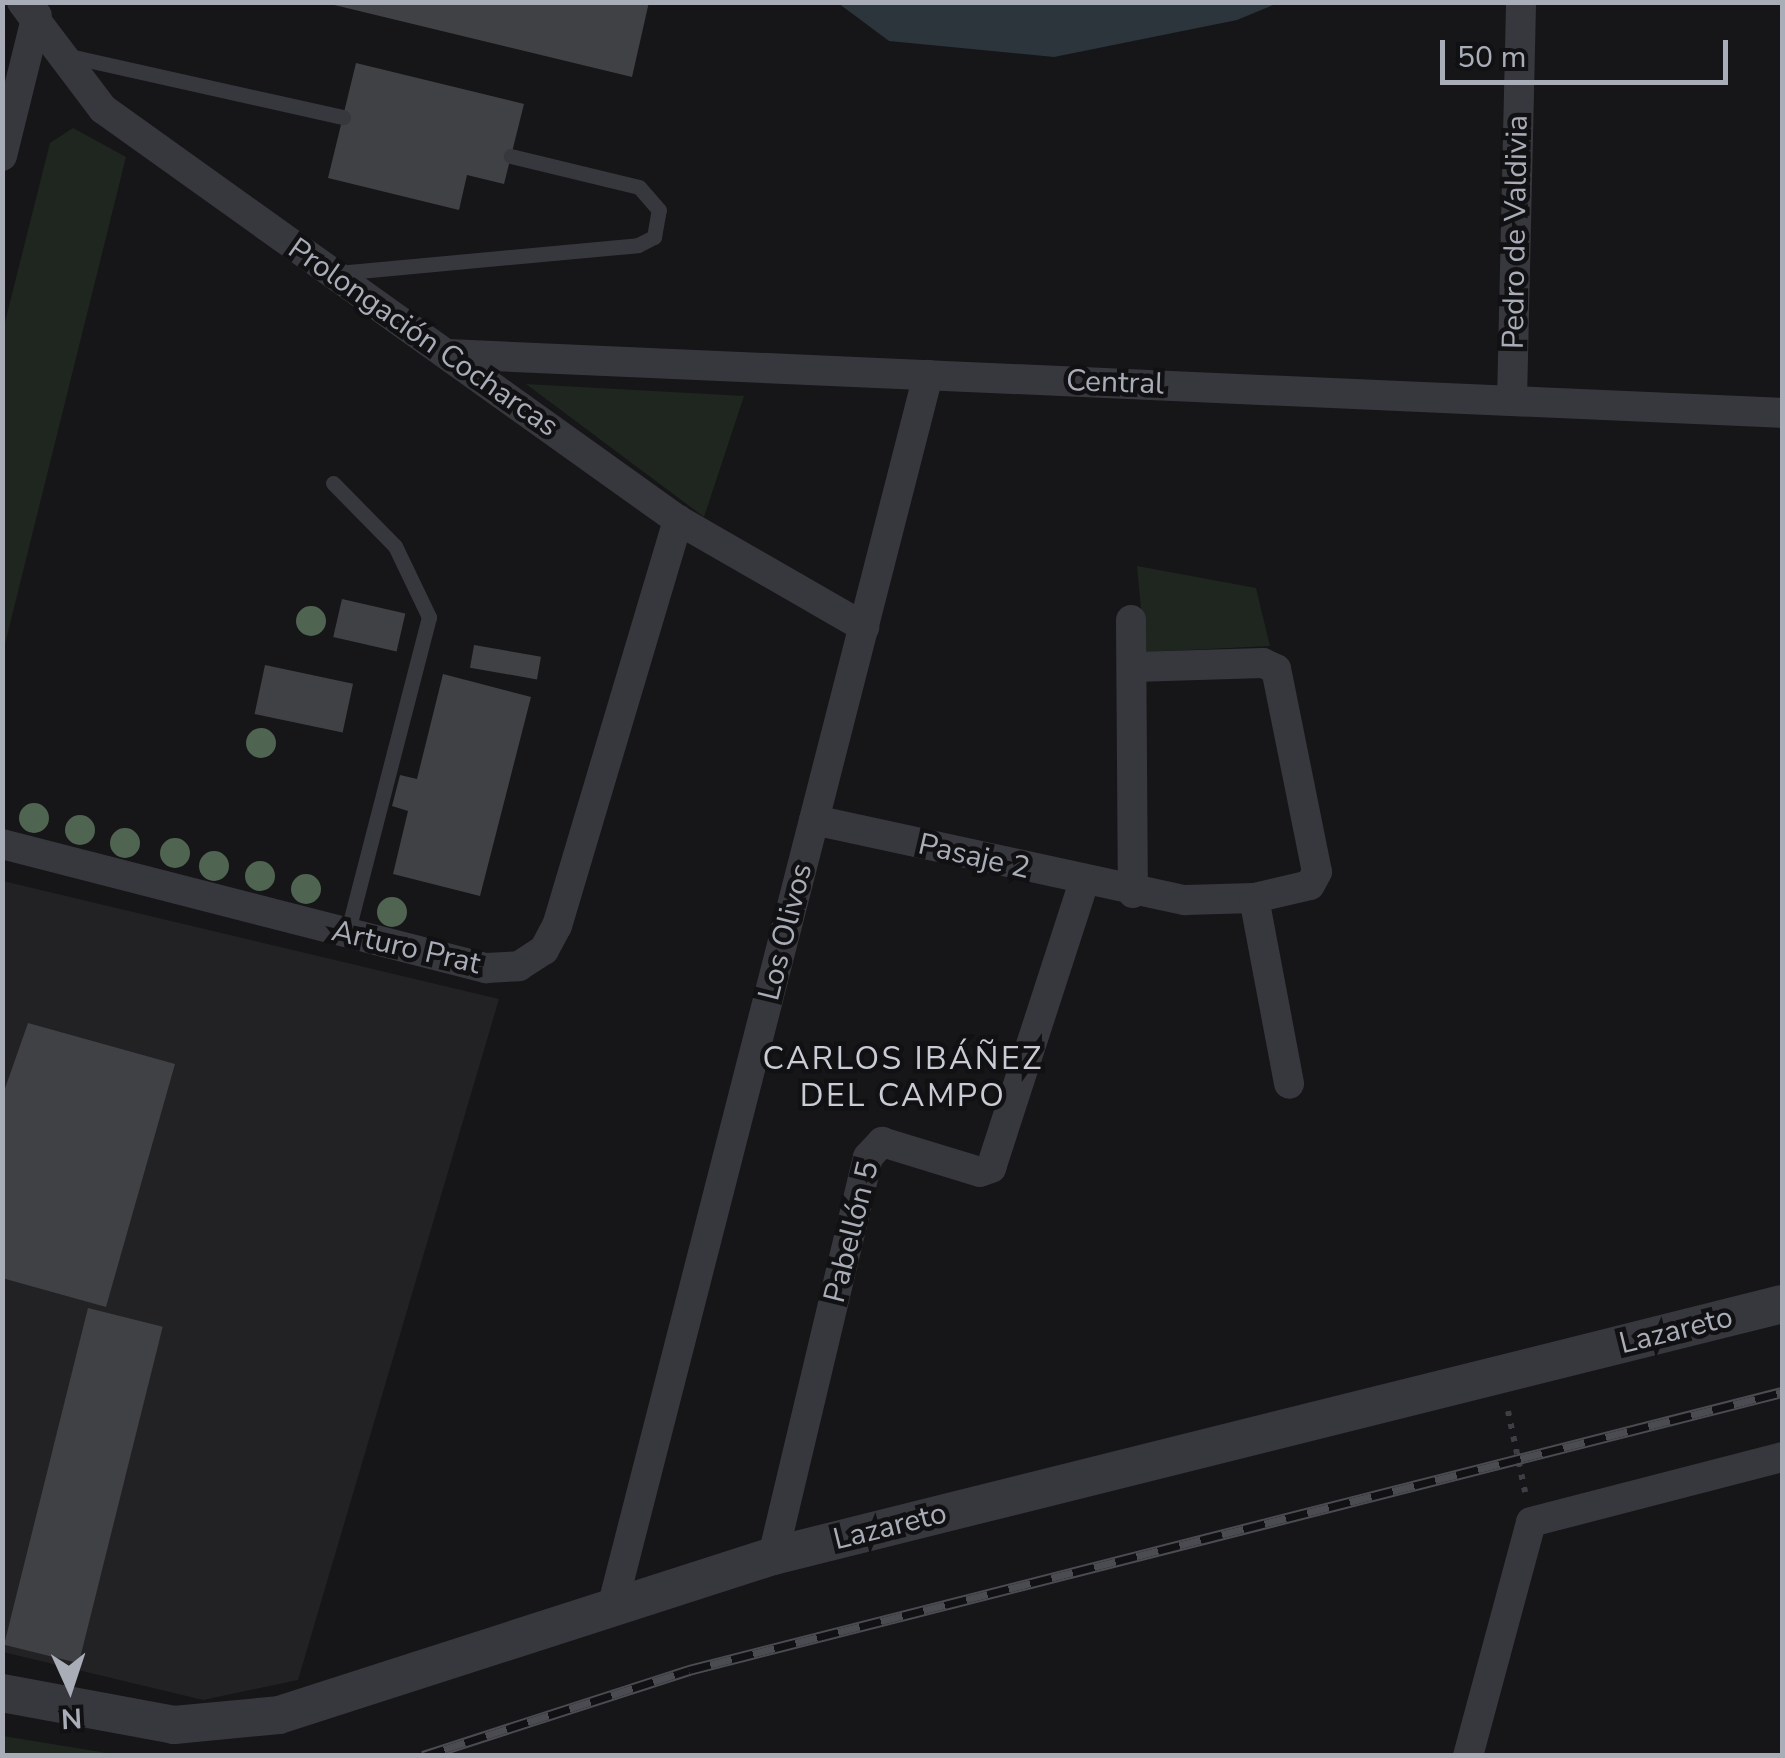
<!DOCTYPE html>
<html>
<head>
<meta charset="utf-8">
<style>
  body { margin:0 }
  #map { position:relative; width:1785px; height:1758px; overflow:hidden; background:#161618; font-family:"Nunito Sans",sans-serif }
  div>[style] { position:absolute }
  .built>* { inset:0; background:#222225 }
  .green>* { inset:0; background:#1e261f }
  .water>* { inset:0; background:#2c353c }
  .building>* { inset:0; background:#404145; transform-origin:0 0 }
  .path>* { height:6px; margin-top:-3px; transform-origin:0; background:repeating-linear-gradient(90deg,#3d3f44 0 5px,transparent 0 13px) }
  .service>* { height:15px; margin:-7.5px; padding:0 7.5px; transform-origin:7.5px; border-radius:7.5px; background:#37383d }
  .minor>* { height:30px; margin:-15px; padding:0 15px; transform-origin:15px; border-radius:15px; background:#37383d }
  .tertiary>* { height:38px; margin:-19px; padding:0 19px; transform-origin:19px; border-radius:19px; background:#37383d }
  .rail>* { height:11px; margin-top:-5.5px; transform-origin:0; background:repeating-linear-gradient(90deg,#111113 0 22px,#4a4c52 0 44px); box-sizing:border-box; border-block:2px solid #4a4c52 }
  .trees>* { width:30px; height:30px; margin:-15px; border-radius:50%; background:#506452 }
  span { translate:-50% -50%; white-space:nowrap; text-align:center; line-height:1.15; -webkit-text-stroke:9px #111113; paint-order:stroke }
  .street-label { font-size:30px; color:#a8adb8 }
  .neighbourhood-label { font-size:32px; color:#c9ccd4; letter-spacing:2.5px }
  .frame { position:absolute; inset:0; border:5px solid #a8adb8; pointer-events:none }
  .north { position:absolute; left:20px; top:1638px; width:100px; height:100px; -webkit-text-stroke:8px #111113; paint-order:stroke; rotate:177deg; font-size:28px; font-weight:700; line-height:40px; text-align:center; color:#a8adb8 }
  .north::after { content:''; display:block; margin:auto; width:35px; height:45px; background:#a8adb8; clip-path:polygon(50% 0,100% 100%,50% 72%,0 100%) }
  .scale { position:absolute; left:1440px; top:40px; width:288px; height:45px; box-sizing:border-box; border:5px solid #a8adb8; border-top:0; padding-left:12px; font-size:30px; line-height:35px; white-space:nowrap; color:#a8adb8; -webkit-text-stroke:8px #111113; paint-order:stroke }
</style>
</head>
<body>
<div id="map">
  <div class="built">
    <i style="clip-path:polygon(3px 881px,499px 999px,298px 1680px,203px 1700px,3px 1652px)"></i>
  </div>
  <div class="green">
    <i style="clip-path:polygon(73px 128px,126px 157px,3px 652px,3px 330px,50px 143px)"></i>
    <i style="clip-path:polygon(526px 384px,744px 396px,704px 517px)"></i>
    <i style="clip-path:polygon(1137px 566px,1256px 588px,1270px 646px,1145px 652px)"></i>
    <i style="clip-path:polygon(2px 1736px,3px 1736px,119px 1755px,3px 1755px)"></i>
  </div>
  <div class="water">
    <i style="clip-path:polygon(838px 3px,1278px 3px,1237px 20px,1054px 57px,889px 41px)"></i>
  </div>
  <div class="building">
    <i style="clip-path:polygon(322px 2px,649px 2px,632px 77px)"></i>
    <i style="clip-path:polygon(356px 63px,524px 104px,504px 184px,467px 175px,459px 210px,328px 178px)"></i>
    <i style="left:342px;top:599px;width:65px;height:39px;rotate:13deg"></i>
    <i style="left:474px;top:645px;width:68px;height:23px;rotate:10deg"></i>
    <i style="left:265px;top:665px;width:90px;height:50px;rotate:12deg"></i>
    <i style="clip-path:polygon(443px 674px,531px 697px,480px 896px,393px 874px,408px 811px,392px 806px,400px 775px,417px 779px)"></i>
    <i style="clip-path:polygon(28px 1023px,175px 1064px,106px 1307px,2px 1278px,2px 1097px)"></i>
    <i style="left:88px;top:1308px;width:77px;height:347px;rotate:14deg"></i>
  </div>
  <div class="path">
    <i style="left:1508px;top:1411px;width:83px;rotate:78.1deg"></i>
  </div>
  <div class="service">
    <i style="left:65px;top:55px;width:285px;rotate:12.6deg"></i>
    <i style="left:338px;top:273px;width:301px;rotate:-5.3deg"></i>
    <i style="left:638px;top:245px;width:18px;rotate:-27deg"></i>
    <i style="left:654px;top:237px;width:27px;rotate:-80deg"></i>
    <i style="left:659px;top:210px;width:30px;rotate:-131deg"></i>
    <i style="left:639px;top:187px;width:132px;rotate:-166.4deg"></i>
    <i style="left:333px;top:483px;width:88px;rotate:45.5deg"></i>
    <i style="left:395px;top:546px;width:79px;rotate:64.4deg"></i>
    <i style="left:429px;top:617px;width:328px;rotate:104.5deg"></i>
  </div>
  <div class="minor">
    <i style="left:22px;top:2px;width:134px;rotate:52.9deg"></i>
    <i style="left:103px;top:109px;width:707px;rotate:35.56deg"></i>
    <i style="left:678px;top:520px;width:215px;rotate:29.9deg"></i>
    <i style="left:2px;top:156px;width:145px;rotate:-76.1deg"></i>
    <i style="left:448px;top:354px;width:1335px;rotate:2.53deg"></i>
    <i style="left:1512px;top:401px;width:399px;rotate:-88.7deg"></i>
    <i style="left:1131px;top:620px;width:273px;rotate:89.6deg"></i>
    <i style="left:814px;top:820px;width:380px;rotate:12.2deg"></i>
    <i style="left:1185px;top:900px;width:69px;rotate:-1.7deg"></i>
    <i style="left:1254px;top:898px;width:57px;rotate:-13.1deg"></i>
    <i style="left:1310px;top:885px;width:15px;rotate:-62deg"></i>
    <i style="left:1317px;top:872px;width:207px;rotate:-101.4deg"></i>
    <i style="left:1276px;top:669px;width:14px;rotate:-155deg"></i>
    <i style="left:1263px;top:663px;width:129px;rotate:178.2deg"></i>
    <i style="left:2px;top:844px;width:500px;rotate:14.4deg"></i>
    <i style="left:486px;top:968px;width:33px;rotate:-3deg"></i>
    <i style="left:519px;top:966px;width:30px;rotate:-33deg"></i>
    <i style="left:544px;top:950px;width:27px;rotate:-62deg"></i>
    <i style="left:557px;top:926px;width:424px;rotate:-73.4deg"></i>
    <i style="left:1254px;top:898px;width:189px;rotate:79.3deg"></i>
    <i style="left:773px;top:1556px;width:410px;rotate:-76.6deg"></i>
    <i style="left:868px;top:1157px;width:21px;rotate:-47deg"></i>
    <i style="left:882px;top:1142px;width:102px;rotate:17deg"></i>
    <i style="left:980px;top:1172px;width:12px;rotate:-20deg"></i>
    <i style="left:991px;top:1168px;width:301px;rotate:-72deg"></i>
    <i style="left:613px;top:1604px;width:1269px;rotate:-75.62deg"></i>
    <i style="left:1468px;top:1756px;width:242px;rotate:-74.9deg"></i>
    <i style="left:1531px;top:1522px;width:259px;rotate:-14.5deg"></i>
  </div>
  <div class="tertiary">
    <i style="left:2px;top:1693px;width:175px;rotate:10.5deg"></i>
    <i style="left:174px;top:1725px;width:105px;rotate:-5.4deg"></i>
    <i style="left:279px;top:1715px;width:519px;rotate:-17.84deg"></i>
    <i style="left:773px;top:1556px;width:1040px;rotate:-14.02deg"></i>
  </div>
  <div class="rail">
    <i style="left:423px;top:1756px;width:280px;rotate:-17.9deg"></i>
    <i style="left:689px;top:1670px;width:1128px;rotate:-14.27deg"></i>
  </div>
  <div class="trees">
    <i style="left:311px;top:621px"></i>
    <i style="left:261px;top:743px"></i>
    <i style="left:34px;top:818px"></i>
    <i style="left:80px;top:830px"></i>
    <i style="left:125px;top:843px"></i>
    <i style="left:175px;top:853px"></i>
    <i style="left:214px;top:866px"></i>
    <i style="left:260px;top:876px"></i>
    <i style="left:306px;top:889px"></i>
    <i style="left:392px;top:912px"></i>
  </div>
  <div class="street-label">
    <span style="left:1516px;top:232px;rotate:-89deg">Pedro de Valdivia</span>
    <span style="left:423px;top:338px;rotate:35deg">Prolongación Cocharcas</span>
    <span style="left:1115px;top:383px;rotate:2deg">Central</span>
    <span style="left:974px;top:857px;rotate:13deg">Pasaje 2</span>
    <span style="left:786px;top:932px;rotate:-76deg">Los Olivos</span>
    <span style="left:406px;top:948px;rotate:13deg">Arturo Prat</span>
    <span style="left:852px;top:1232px;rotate:-76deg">Pabellón 5</span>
    <span style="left:1676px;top:1331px;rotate:-14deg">Lazareto</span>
    <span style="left:890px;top:1527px;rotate:-14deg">Lazareto</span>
  </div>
  <div class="neighbourhood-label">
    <span style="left:903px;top:1078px">CARLOS IBÁÑEZ<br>DEL CAMPO</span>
  </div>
  <div class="frame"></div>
  <div class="north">N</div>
  <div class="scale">50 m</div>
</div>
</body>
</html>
